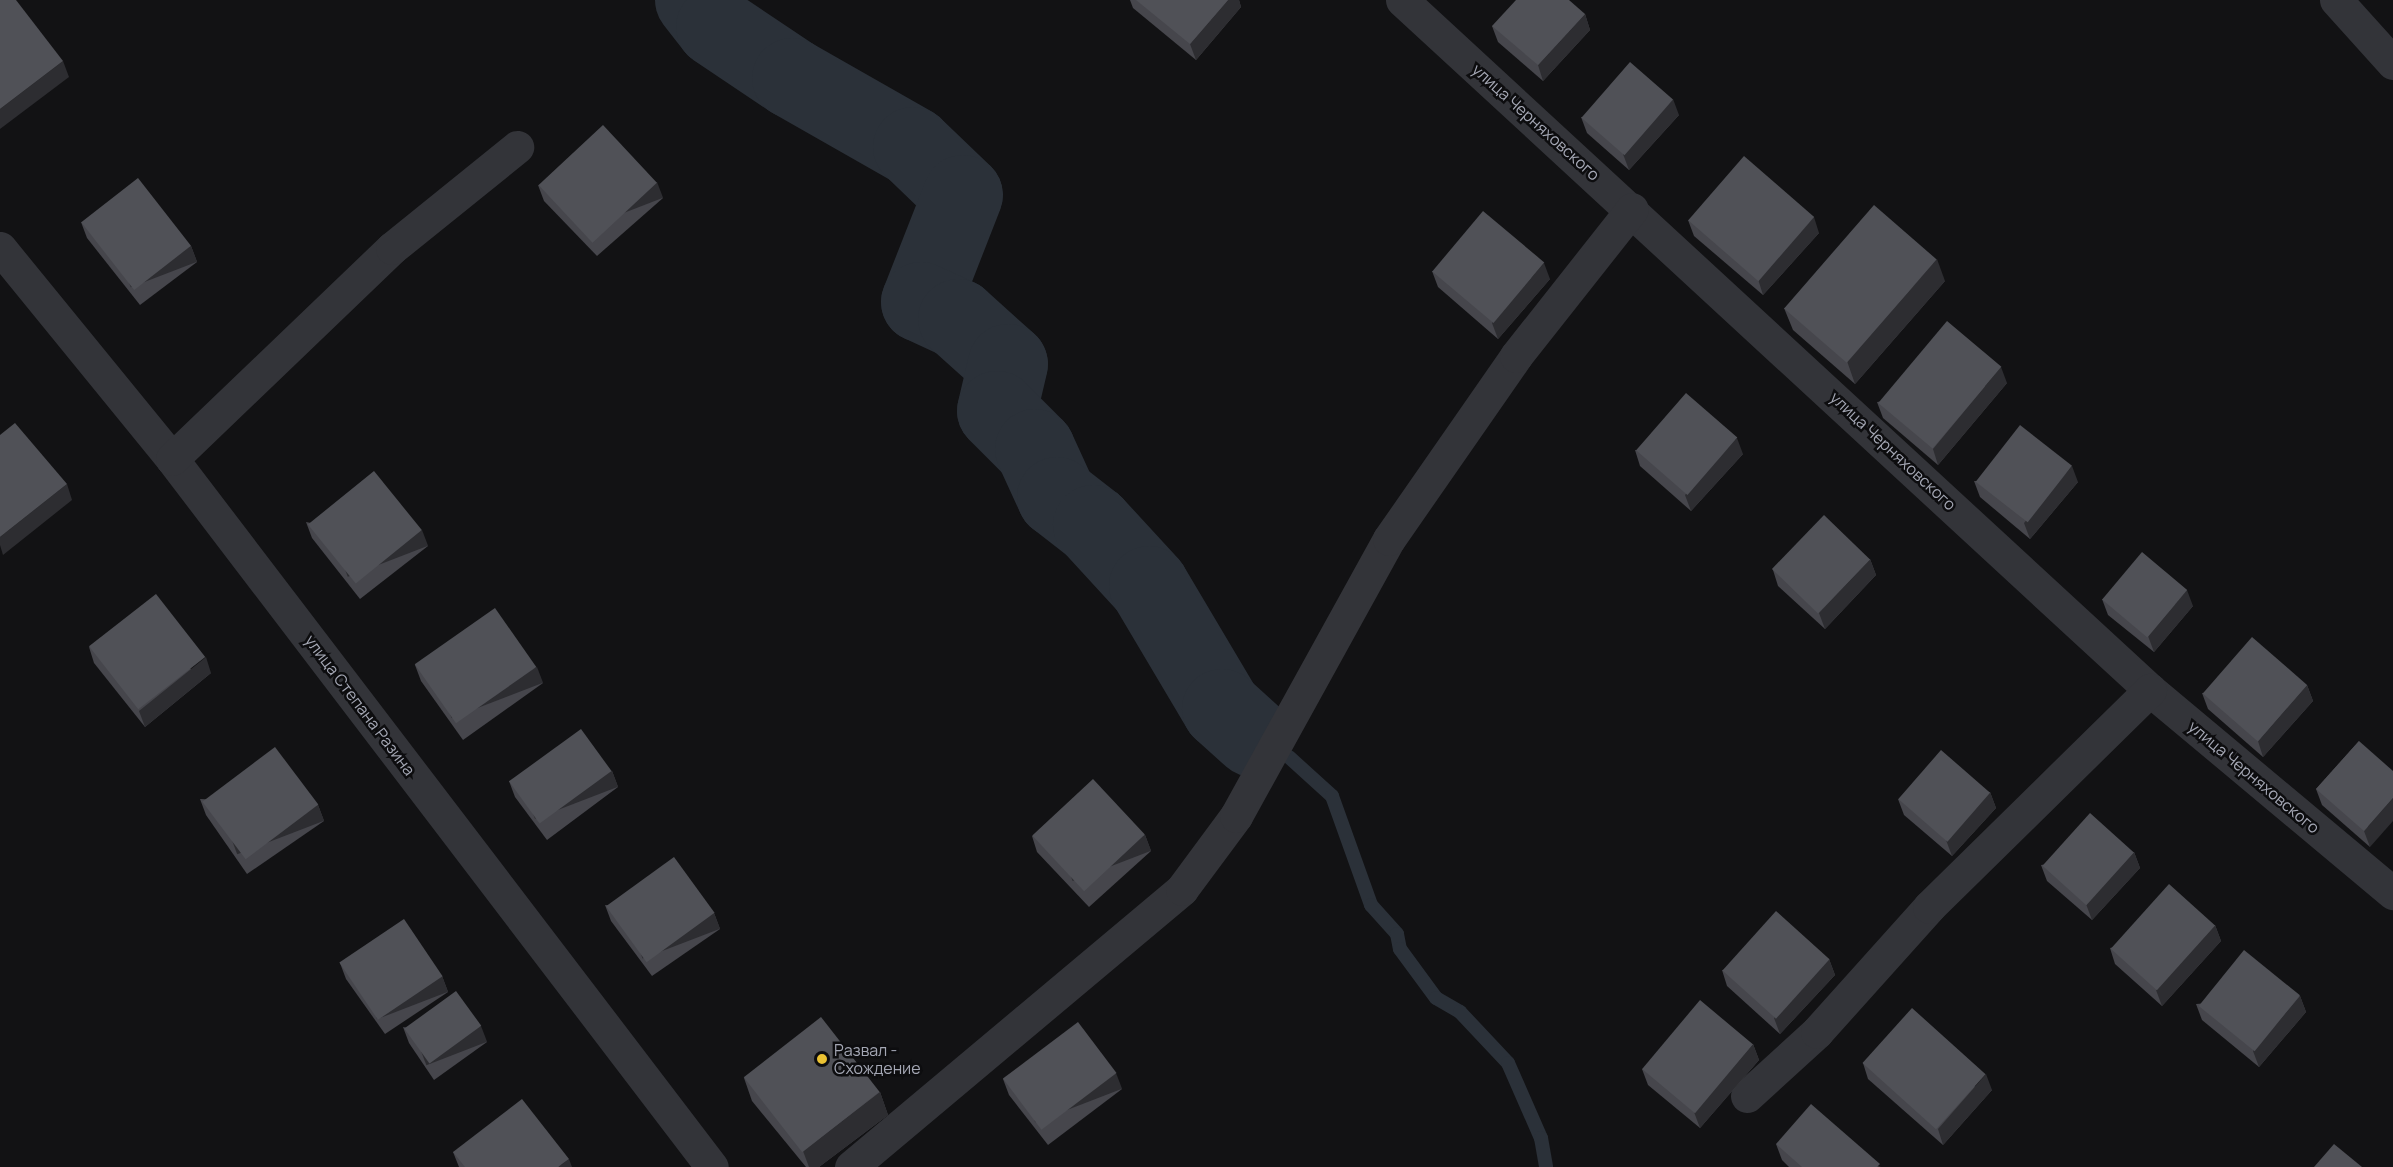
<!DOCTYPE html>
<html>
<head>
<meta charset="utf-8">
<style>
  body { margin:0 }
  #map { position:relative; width:2393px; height:1167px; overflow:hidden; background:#121214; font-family:Manrope,sans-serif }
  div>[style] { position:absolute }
  .stream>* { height:14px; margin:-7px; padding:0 7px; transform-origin:7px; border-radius:7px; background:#2b3139 }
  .river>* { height:80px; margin:-40px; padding:0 40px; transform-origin:40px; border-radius:40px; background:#2b3139 }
  .minor>* { height:33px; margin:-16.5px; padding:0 16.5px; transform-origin:16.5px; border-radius:16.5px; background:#333439 }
  .wall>* { inset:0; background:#46464c }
  .shaded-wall>* { inset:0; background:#2d2d31; transform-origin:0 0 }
  .building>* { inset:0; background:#505157; transform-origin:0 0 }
  .dots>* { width:16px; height:16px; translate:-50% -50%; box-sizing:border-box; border:3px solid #0d0d0f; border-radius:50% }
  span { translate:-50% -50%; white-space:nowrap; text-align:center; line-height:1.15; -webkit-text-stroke:5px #0d0d0f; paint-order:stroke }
  .street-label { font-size:16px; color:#a4a7b4 }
  .poi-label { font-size:16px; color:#a4a7b4 }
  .left { translate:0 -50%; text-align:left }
</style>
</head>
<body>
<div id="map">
  <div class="stream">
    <i style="left:1289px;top:757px;width:58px;rotate:42.2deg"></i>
    <i style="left:1332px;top:796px;width:116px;rotate:70.3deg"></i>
    <i style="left:1371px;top:905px;width:39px;rotate:48deg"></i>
    <i style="left:1397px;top:934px;width:15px;rotate:79deg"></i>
    <i style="left:1400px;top:949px;width:61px;rotate:53.7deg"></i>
    <i style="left:1436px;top:998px;width:28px;rotate:30deg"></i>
    <i style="left:1460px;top:1012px;width:70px;rotate:46.7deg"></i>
    <i style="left:1508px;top:1063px;width:82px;rotate:66.3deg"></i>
    <i style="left:1541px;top:1138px;width:29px;rotate:80deg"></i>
  </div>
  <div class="river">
    <i style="left:695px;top:0;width:34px;rotate:52deg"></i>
    <i style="left:716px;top:27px;width:92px;rotate:33.9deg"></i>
    <i style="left:792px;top:78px;width:139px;rotate:29.7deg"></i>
    <i style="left:913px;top:147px;width:69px;rotate:43.8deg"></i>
    <i style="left:963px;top:195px;width:115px;rotate:111.4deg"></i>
    <i style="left:921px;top:302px;width:41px;rotate:24.7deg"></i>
    <i style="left:958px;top:319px;width:67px;rotate:42deg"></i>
    <i style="left:1008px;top:364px;width:48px;rotate:103.2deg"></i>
    <i style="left:997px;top:411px;width:54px;rotate:45deg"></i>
    <i style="left:1035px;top:449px;width:53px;rotate:65.4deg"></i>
    <i style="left:1057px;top:497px;width:46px;rotate:37.9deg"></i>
    <i style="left:1093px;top:525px;width:83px;rotate:47.4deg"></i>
    <i style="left:1149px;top:586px;width:143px;rotate:59.3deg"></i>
    <i style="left:1222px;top:709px;width:42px;rotate:42.1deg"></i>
  </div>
  <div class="minor">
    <i style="left:1402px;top:0;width:1018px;rotate:42.69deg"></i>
    <i style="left:2150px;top:690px;width:317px;rotate:39.9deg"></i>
    <i style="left:2336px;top:0;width:85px;rotate:47.9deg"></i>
    <i style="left:0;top:248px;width:272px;rotate:50.8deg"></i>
    <i style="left:172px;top:459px;width:890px;rotate:52.67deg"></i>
    <i style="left:172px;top:459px;width:305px;rotate:-43.8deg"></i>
    <i style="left:392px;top:248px;width:161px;rotate:-38.9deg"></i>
    <i style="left:1747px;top:1096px;width:95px;rotate:-42.4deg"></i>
    <i style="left:1817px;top:1032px;width:168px;rotate:-48.1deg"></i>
    <i style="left:1929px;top:907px;width:310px;rotate:-44.5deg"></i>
    <i style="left:851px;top:1167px;width:432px;rotate:-40deg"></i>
    <i style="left:1182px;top:889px;width:91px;rotate:-53.5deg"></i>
    <i style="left:1236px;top:816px;width:316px;rotate:-61.1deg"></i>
    <i style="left:1389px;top:539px;width:223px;rotate:-55.2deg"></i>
    <i style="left:1516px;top:356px;width:187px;rotate:-51.7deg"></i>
  </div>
  <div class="wall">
    <i style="clip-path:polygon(1130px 0,1239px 0,1241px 7px,1196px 60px,1133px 8px)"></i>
    <i style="clip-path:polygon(1585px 14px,1590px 30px,1543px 81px,1498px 42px,1492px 26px)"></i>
    <i style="clip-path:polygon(1679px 115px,1629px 170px,1587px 133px,1581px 117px)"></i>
    <i style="clip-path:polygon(538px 185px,663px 198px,597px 256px,544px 201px)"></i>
    <i style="clip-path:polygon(1688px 220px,1819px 233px,1763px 295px,1694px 236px)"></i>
    <i style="clip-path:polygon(81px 222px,191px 246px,197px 262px,140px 305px,87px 238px)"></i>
    <i style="clip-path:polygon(1432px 271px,1550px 279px,1498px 339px,1438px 287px)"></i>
    <i style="clip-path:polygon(1945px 281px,1855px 384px,1793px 330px,1784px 308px)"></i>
    <i style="clip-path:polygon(2007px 383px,1938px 465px,1883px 418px,1877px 402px)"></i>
    <i style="clip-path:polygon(1635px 450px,1743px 454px,1691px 511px,1640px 466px)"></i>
    <i style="clip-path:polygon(1974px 481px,2078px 482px,2030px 539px,1980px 497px)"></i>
    <i style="clip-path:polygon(306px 522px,428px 546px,360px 599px,312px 538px)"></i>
    <i style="clip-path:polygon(1870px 559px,1876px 575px,1825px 629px,1778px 586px,1773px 570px)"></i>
    <i style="clip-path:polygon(2102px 599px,2193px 606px,2154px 652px,2108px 615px)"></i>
    <i style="clip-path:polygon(89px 647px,211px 673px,145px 727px,94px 663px)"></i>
    <i style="clip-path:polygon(415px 665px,543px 683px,463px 740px,421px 681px)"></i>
    <i style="clip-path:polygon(2307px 685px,2313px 701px,2263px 757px,2208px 709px,2202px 693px)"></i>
    <i style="clip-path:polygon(2359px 741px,2370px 847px,2322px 805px,2316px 789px)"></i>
    <i style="clip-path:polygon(612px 771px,618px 787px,547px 840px,515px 797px,509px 781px)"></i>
    <i style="clip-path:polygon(1990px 792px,1996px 808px,1952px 856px,1904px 815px,1898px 799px)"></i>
    <i style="clip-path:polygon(200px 799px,318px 805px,324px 821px,247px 874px,206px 815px)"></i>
    <i style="clip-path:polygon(1145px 835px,1151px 851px,1089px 907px,1037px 852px,1032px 836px)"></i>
    <i style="clip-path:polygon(2134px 852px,2140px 868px,2092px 920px,2047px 881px,2041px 865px)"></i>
    <i style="clip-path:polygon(605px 905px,714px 913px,720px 929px,652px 976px,611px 921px)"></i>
    <i style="clip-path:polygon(2215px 925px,2221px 941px,2162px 1006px,2115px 964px,2110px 948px)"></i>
    <i style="clip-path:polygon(1829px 959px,1835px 975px,1780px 1034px,1727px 986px,1722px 970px)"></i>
    <i style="clip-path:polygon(340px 963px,442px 976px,448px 992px,385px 1034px,346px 979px)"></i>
    <i style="clip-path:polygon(2300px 996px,2306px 1012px,2259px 1067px,2202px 1020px,2196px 1004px)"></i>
    <i style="clip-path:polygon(403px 1027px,487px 1042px,434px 1080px,409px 1043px)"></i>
    <i style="clip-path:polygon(1753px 1044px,1759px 1060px,1700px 1128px,1648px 1085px,1642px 1069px)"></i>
    <i style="clip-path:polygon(1863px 1063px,1992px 1090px,1943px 1145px,1868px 1079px)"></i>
    <i style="clip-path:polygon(744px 1078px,880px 1092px,888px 1115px,819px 1167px,806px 1167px,752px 1101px)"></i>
    <i style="clip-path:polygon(1003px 1079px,1122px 1089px,1048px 1145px,1009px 1095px)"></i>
    <i style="clip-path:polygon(1776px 1144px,1881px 1167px,1789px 1167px,1782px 1160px)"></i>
    <i style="clip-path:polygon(453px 1152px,572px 1167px,459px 1167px)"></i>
  </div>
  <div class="shaded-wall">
    <i style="clip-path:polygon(1228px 0,1239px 0,1241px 7px,1196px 60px,1190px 44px)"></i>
    <i style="clip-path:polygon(1585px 14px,1590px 30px,1543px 81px,1538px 65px)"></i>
    <i style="clip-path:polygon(63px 61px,69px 77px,0 129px,0 109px)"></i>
    <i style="clip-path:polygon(1673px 99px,1679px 115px,1629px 170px,1623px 154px)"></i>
    <i style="left:657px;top:182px;width:17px;height:88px;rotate:69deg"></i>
    <i style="clip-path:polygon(1814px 217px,1819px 233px,1763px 295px,1758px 279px)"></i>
    <i style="left:191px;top:246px;width:17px;height:71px;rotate:69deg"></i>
    <i style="clip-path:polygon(1937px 259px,1945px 281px,1855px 384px,1847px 361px)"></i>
    <i style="clip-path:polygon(1544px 263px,1550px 279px,1498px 339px,1492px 323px)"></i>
    <i style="clip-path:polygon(2001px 367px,2007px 383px,1938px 465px,1933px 449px)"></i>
    <i style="clip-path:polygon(1737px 438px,1743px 454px,1691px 511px,1685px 495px)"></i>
    <i style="clip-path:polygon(2072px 466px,2078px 482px,2030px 539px,2024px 523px)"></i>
    <i style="clip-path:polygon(67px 484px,72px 500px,3px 555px,0 545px,0 537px)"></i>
    <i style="left:422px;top:530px;width:17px;height:86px;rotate:69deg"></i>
    <i style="clip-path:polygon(1870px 559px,1876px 575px,1825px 629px,1819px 613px)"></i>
    <i style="clip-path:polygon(2187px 590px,2193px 606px,2154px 652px,2148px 636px)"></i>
    <i style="clip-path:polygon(206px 657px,211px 673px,145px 727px,139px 711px)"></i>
    <i style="left:537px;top:667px;width:17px;height:98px;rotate:69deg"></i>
    <i style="clip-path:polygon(2307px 685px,2313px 701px,2263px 757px,2258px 741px)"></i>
    <i style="left:612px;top:771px;width:17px;height:89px;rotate:69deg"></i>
    <i style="clip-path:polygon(1990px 792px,1996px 808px,1952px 856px,1946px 840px)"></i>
    <i style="clip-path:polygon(2393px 798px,2393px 821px,2370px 847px,2364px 831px)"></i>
    <i style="left:318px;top:805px;width:17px;height:93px;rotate:69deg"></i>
    <i style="left:1145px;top:835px;width:17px;height:84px;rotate:69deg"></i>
    <i style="clip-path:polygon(2134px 852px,2140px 868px,2092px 920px,2086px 904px)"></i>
    <i style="left:714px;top:913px;width:17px;height:83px;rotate:69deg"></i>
    <i style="clip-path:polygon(2215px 925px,2221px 941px,2162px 1006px,2156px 990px)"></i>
    <i style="clip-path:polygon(1829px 959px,1835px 975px,1780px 1034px,1774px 1018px)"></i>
    <i style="left:442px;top:976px;width:17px;height:76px;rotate:69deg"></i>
    <i style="clip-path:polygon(2300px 996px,2306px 1012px,2259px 1067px,2253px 1051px)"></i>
    <i style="left:481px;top:1026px;width:17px;height:65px;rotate:69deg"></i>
    <i style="clip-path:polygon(1753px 1044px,1759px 1060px,1700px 1128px,1694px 1112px)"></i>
    <i style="left:1116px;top:1073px;width:17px;height:93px;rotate:69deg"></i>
    <i style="clip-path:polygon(1986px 1074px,1992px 1090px,1943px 1145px,1938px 1129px)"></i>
    <i style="clip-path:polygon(880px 1092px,888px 1115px,819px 1167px,809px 1167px,803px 1151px)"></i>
    <i style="clip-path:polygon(569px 1159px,572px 1167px,558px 1167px)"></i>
  </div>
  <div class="building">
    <i style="clip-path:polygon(0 0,16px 0,63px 61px,0 109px)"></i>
    <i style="clip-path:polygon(1136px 0,1228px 0,1190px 44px)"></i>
    <i style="clip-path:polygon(1516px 0,1569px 0,1585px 14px,1538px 65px,1492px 26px)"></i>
    <i style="left:1630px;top:62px;width:57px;height:74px;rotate:41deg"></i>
    <i style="left:603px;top:125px;width:79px;height:88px;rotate:47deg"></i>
    <i style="left:1744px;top:156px;width:93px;height:85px;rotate:41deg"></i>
    <i style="left:138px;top:178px;width:86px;height:72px;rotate:52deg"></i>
    <i style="left:1874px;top:205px;width:83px;height:137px;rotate:41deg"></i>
    <i style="left:1483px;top:211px;width:80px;height:79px;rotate:40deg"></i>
    <i style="left:1947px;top:321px;width:71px;height:107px;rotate:40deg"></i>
    <i style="left:1686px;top:393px;width:68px;height:76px;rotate:41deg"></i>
    <i style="clip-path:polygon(15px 423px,67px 484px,0 537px,0 435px)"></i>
    <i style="left:2020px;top:425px;width:66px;height:72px;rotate:38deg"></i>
    <i style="left:374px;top:471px;width:76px;height:85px;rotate:51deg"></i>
    <i style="left:1824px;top:515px;width:64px;height:75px;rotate:44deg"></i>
    <i style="left:2142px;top:552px;width:59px;height:62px;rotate:40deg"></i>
    <i style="left:156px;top:594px;width:80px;height:85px;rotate:52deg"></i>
    <i style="left:495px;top:608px;width:72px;height:98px;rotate:55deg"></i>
    <i style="left:2252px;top:637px;width:73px;height:75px;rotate:41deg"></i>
    <i style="left:581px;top:729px;width:52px;height:89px;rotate:54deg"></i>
    <i style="clip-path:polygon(2359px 741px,2393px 771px,2393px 798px,2364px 831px,2316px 789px)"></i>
    <i style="left:275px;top:747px;width:72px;height:91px;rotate:53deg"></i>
    <i style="left:1941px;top:750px;width:65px;height:65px;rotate:41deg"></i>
    <i style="left:1093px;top:779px;width:76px;height:83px;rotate:47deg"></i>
    <i style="left:2090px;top:813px;width:59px;height:71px;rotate:42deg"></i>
    <i style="left:674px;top:857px;width:69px;height:84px;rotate:54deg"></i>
    <i style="left:2169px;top:884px;width:62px;height:87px;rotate:42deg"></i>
    <i style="left:1776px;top:911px;width:72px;height:80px;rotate:42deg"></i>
    <i style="left:404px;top:919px;width:69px;height:78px;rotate:56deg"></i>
    <i style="left:2244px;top:950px;width:72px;height:72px;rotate:39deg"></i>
    <i style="left:456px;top:991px;width:43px;height:64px;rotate:54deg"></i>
    <i style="left:1700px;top:1000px;width:69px;height:90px;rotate:40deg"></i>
    <i style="left:1912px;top:1008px;width:99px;height:74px;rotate:42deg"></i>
    <i style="left:821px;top:1017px;width:95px;height:98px;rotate:52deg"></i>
    <i style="left:1078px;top:1022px;width:64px;height:94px;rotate:53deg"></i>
    <i style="clip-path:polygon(522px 1099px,569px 1159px,558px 1167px,465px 1167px,453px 1152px)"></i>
    <i style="clip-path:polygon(1811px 1104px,1880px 1164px,1877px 1167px,1802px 1167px,1776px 1144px)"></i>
    <i style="clip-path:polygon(2334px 1144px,2362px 1167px,2314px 1167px)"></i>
  </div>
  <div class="dots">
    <i style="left:822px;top:1059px;background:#ebc233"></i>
  </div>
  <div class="street-label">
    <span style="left:1536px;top:122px;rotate:42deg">улица Черняховского</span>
    <span style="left:1893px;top:451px;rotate:43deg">улица Черняховского</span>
    <span style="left:360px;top:705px;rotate:53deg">улица Степана Разина</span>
    <span style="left:2254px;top:777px;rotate:40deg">улица Черняховского</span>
  </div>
  <div class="poi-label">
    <span class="left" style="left:834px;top:1059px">Развал -<br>Схождение</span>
  </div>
</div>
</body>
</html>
